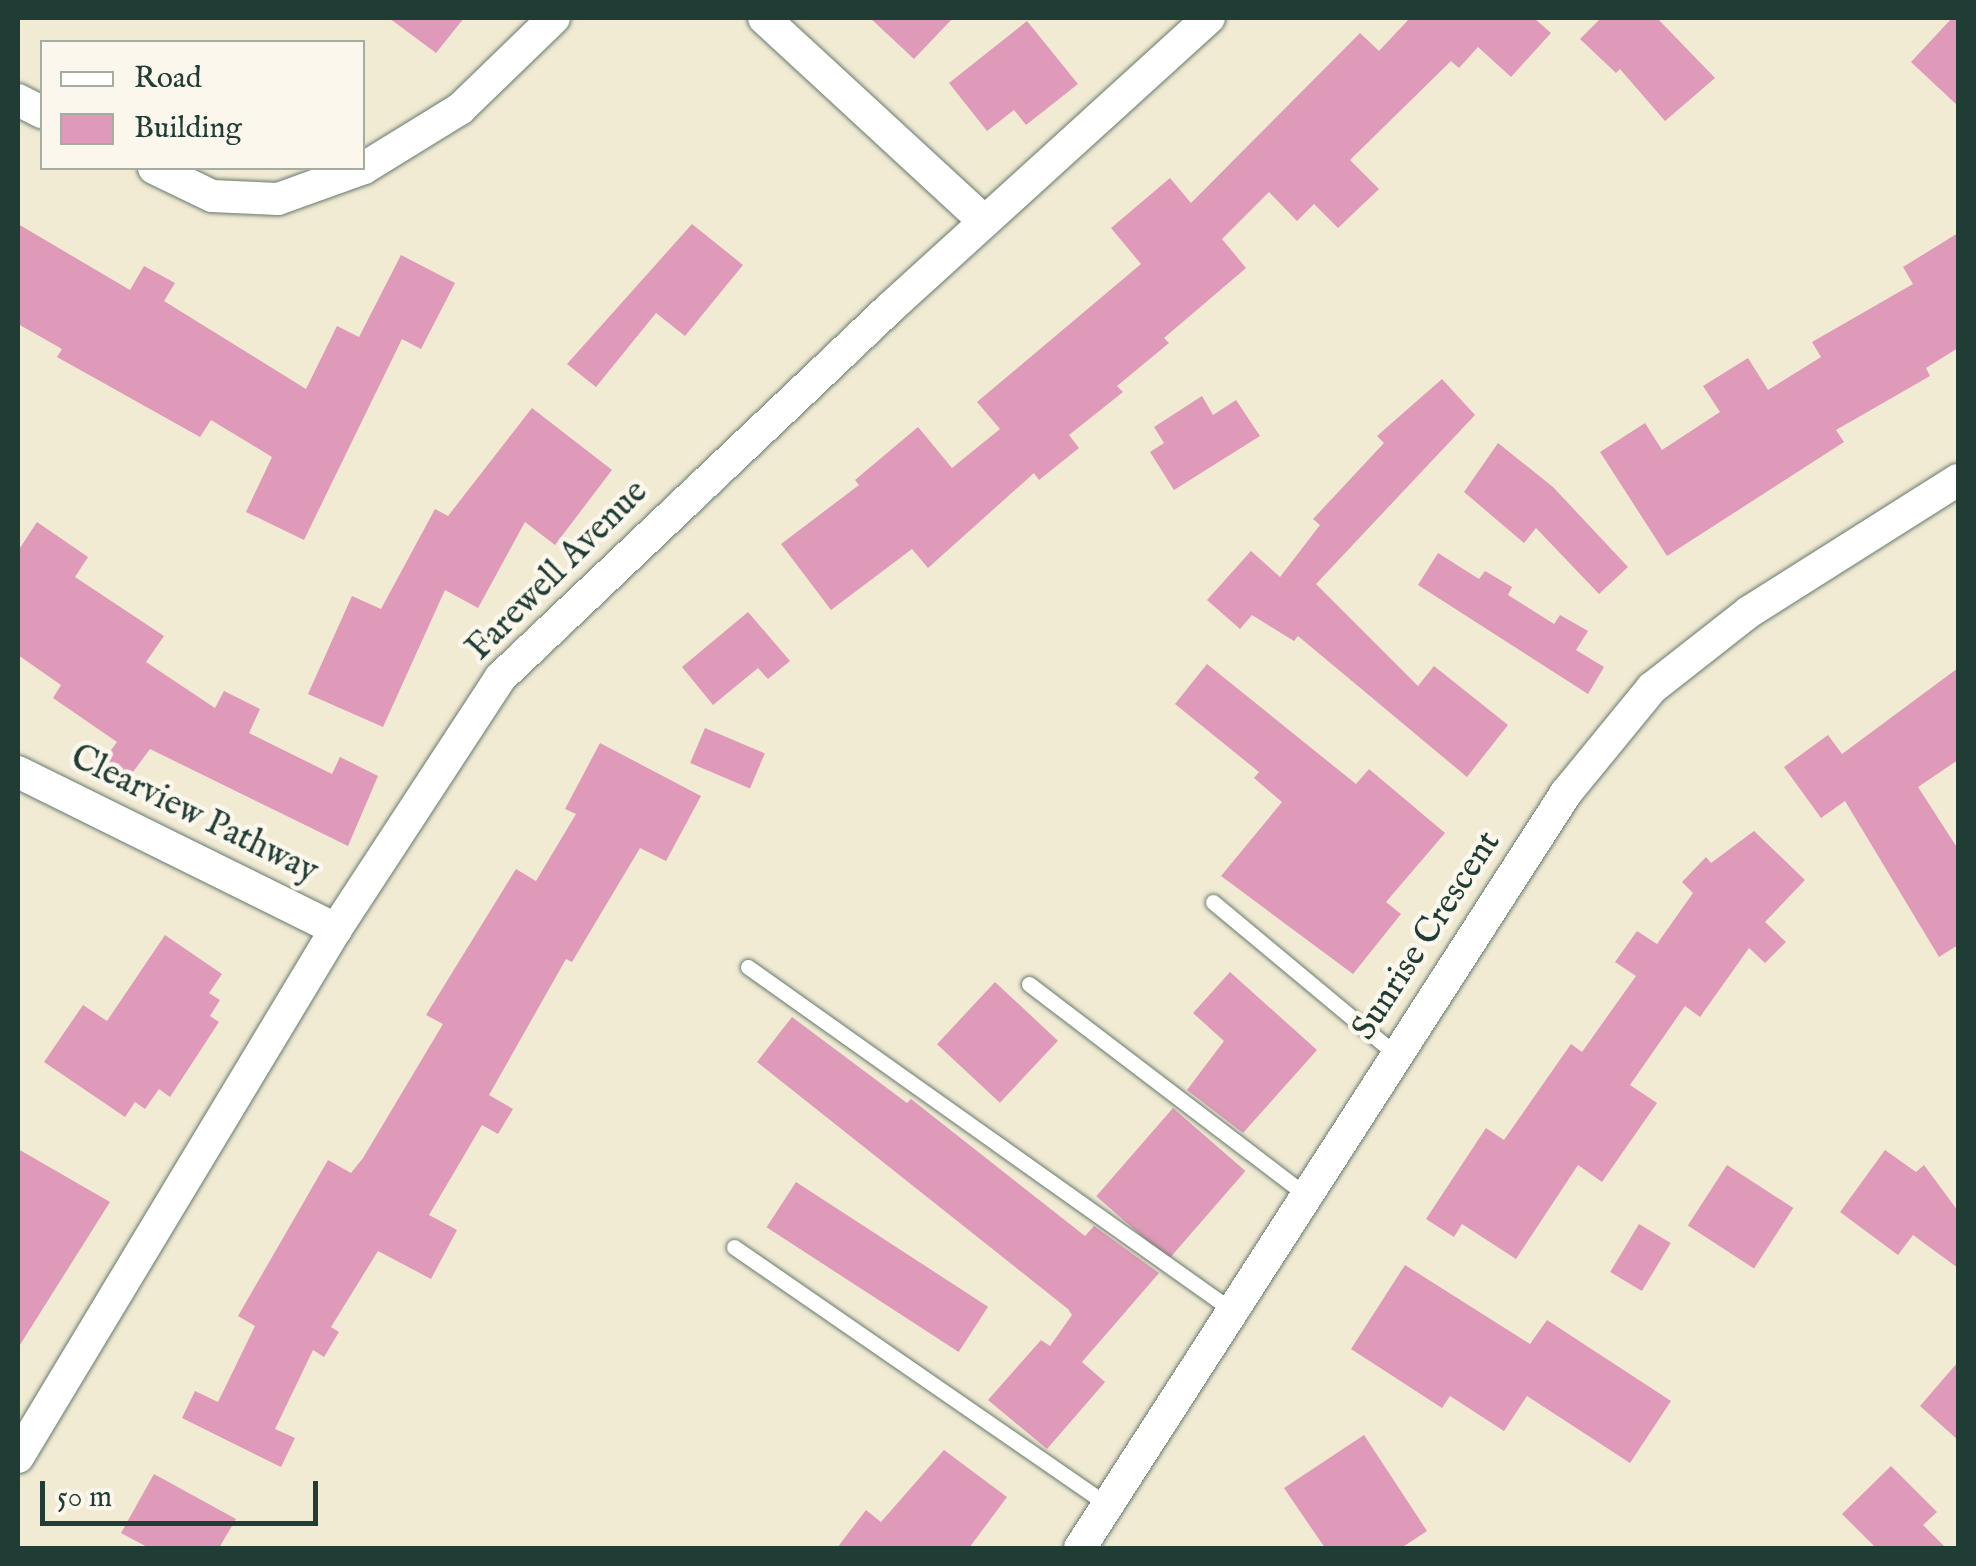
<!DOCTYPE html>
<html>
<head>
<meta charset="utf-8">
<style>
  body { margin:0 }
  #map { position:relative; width:1976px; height:1566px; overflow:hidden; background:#f1ebd4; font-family:"IM FELL English",serif }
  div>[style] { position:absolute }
  .building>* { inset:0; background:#e09ab9; transform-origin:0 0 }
  .roads { filter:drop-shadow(0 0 2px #687a6c) drop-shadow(0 0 2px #687a6c) }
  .service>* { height:15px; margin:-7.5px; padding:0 7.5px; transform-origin:7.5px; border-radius:7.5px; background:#fff }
  .minor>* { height:32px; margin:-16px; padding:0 16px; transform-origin:16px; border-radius:16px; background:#fff }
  span { translate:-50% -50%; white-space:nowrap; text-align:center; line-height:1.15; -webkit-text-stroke:9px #fbf7ec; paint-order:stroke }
  .street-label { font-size:35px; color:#1f3d34 }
  .frame { position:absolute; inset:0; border:20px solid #1f3d34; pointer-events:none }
  .legend { position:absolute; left:40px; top:40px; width:325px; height:130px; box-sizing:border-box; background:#fbf7ec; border:2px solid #a3ada2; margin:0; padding:12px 18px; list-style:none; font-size:30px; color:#1f3d34 }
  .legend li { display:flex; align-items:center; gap:20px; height:50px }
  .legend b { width:50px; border:2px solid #a3ada2 }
  .scale { position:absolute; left:40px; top:1481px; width:278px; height:45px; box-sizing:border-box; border:5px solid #1f3d34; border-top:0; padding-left:12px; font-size:30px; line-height:35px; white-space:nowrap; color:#1f3d34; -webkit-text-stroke:8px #fbf7ec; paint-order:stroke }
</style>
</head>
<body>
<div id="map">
  <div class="building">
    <i style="clip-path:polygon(389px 18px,464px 18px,436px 53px)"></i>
    <i style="clip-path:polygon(870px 18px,953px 18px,914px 59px)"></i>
    <i style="clip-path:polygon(1410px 18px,1534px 18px,1551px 33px,1511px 77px,1478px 47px,1459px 68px,1451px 61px,1350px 160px,1379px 189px,1338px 228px,1314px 204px,1297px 221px,1269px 192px,1222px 239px,1246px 268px,1164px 338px,1169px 343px,1117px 386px,1123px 392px,1069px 435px,1079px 448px,1039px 480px,1034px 473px,928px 568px,912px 549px,831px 610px,781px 544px,859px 485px,855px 480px,918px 427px,952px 468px,1000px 429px,977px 402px,1141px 264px,1111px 228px,1170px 178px,1191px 203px,1360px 33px,1379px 51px)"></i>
    <i style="clip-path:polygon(1601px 18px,1657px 18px,1715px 78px,1665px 121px,1620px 69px,1616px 73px,1580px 39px)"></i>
    <i style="clip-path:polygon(1952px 18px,1958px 18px,1958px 106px,1911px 62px)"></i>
    <i style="clip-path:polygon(1027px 21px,1078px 84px,1026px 125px,1014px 110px,987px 131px,949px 83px)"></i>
    <i style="clip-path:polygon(18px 224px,130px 290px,144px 266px,175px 283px,164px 301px,306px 389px,337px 326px,359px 337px,401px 255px,455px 283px,421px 349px,402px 339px,304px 540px,246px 512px,272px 457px,211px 420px,200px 437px,57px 357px,62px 349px,18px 324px)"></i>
    <i style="clip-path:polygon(692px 224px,743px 265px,685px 336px,656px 313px,596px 387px,567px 364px)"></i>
    <i style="clip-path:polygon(1958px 233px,1958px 348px,1926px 368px,1930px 376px,1836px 430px,1844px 442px,1667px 556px,1600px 452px,1645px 423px,1662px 450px,1720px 412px,1703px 386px,1748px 358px,1768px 390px,1821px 357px,1812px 342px,1913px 284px,1903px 267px)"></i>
    <i style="clip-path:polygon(1442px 379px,1475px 415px,1316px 584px,1418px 686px,1434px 666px,1508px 725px,1467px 777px,1298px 636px,1294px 641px,1252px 615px,1240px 629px,1207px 600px,1251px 551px,1280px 577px,1320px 525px,1313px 519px,1384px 443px,1377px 436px)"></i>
    <i style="clip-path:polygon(1202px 396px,1213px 415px,1236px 400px,1260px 436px,1174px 490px,1150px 452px,1164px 443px,1154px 427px)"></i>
    <i style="clip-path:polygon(532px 408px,612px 470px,555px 545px,525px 522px,478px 608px,445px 590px,383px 727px,308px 694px,352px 596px,381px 609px,435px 509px,448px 516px)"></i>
    <i style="clip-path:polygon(1498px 443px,1553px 487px,1628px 567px,1599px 594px,1536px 528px,1524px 543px,1464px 492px)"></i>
    <i style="clip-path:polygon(37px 522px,88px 557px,75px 577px,164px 636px,146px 662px,215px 708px,224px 691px,260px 709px,249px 733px,332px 774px,340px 757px,378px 776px,348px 846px,150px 749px,127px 780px,102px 762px,117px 742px,53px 698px,61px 685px,18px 655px,18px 551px)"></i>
    <i style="clip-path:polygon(1438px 553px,1479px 579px,1485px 571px,1512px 587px,1508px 595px,1554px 624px,1560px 615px,1588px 631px,1576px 650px,1604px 667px,1588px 694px,1418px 585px)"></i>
    <i style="clip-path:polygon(748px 612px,790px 661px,768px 679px,758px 668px,713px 705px,682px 667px)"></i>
    <i style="clip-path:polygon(1207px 664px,1356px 784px,1369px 769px,1445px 833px,1386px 902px,1401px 914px,1353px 974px,1221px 876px,1282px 802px,1254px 778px,1259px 772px,1175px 704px)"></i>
    <i style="clip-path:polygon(1958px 668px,1958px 760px,1918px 787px,1958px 849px,1958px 945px,1939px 957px,1845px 801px,1821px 818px,1784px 767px,1828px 735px,1842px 754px)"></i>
    <i style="left:705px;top:728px;width:65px;height:38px;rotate:23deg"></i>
    <i style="clip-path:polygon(600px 743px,701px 796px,666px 861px,640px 848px,572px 962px,566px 959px,489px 1095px,513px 1109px,498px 1134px,482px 1125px,429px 1215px,457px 1230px,431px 1279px,378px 1251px,331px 1327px,339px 1332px,324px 1357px,313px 1350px,275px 1429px,295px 1438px,281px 1467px,182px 1418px,195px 1391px,218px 1402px,255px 1326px,238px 1316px,328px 1160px,351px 1173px,363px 1158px,443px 1024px,426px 1015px,516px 869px,536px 881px,576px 814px,565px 809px)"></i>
    <i style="clip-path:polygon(1754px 831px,1805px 880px,1765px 922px,1786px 942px,1765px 963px,1749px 948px,1700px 1017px,1685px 1006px,1630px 1085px,1657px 1103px,1602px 1182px,1578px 1165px,1516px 1259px,1462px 1224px,1454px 1237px,1426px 1219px,1486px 1128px,1504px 1140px,1571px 1044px,1582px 1052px,1636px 976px,1615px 962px,1637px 931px,1657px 944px,1693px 893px,1682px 882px,1706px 857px,1711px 863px)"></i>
    <i style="clip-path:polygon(165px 935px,222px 974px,209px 993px,220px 1000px,210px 1016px,219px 1022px,170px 1097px,159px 1089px,145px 1109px,135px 1102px,125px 1117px,44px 1062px,83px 1005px,107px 1021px)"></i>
    <i style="clip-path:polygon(1230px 972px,1317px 1050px,1243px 1133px,1187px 1090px,1224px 1041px,1193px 1013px)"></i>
    <i style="left:995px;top:982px;width:86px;height:85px;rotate:43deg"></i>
    <i style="clip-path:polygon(792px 1017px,907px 1103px,911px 1099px,1085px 1236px,1094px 1226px,1159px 1273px,1082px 1362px,1105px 1382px,1047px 1449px,988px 1400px,1041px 1340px,1050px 1346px,1072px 1315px,1068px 1309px,757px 1062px)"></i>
    <i style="left:1173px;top:1108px;width:96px;height:117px;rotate:41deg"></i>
    <i style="clip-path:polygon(18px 1149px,110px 1202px,18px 1348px)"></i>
    <i style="clip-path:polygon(1885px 1150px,1916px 1172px,1924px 1165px,1958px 1211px,1958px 1268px,1913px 1235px,1898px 1255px,1840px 1212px)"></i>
    <i style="left:1727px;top:1165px;width:79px;height:72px;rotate:33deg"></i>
    <i style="left:796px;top:1182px;width:229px;height:54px;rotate:33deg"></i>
    <i style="left:1639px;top:1224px;width:37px;height:56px;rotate:31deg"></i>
    <i style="clip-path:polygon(1405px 1265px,1530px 1344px,1547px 1320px,1671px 1401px,1630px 1463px,1527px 1396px,1504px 1431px,1450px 1396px,1442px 1408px,1351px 1349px)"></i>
    <i style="clip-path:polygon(1958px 1362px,1958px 1440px,1920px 1406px)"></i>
    <i style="clip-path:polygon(1364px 1435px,1427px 1531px,1401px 1548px,1325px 1548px,1284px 1488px)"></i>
    <i style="clip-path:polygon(944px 1450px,1007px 1497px,969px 1548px,837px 1548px,866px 1510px,881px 1522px)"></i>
    <i style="clip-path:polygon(1891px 1466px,1937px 1512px,1923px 1525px,1946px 1548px,1876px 1548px,1842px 1514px)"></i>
    <i style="clip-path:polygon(154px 1474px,236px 1519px,219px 1548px,149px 1548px,121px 1533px)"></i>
  </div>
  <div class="roads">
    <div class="service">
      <i style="left:1213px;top:902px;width:241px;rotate:39.8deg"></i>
      <i style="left:748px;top:967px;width:595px;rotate:35.35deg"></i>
      <i style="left:1029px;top:984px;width:350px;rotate:37.3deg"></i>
      <i style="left:734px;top:1247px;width:454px;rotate:34.6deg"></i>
    </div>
    <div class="minor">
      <i style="left:764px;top:18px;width:299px;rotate:42.7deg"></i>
      <i style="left:18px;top:100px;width:27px;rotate:27deg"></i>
      <i style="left:154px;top:168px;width:64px;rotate:25.8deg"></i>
      <i style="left:212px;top:196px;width:66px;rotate:2.6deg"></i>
      <i style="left:278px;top:199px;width:91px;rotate:-19.8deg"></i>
      <i style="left:364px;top:168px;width:113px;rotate:-31.6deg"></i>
      <i style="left:460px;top:109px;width:131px;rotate:-44.1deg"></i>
      <i style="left:18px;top:772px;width:355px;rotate:26.3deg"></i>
      <i style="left:18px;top:1457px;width:616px;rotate:-58.94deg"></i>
      <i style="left:336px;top:929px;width:300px;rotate:-56.8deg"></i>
      <i style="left:500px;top:678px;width:539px;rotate:-43.5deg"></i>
      <i style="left:891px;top:307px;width:430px;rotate:-42.3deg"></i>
      <i style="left:1080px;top:1548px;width:898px;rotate:-57.23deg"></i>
      <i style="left:1566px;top:793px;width:136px;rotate:-50.7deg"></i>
      <i style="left:1652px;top:688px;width:123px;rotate:-38.1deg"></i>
      <i style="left:1749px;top:612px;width:247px;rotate:-32.3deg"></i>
    </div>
  </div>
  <div class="street-label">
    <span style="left:558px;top:571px;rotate:-45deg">Farewell Avenue</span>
    <span style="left:194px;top:815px;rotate:26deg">Clearview Pathway</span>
    <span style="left:1427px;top:936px;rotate:-57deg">Sunrise Crescent</span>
  </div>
  <div class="frame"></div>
  <ul class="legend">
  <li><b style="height:12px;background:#fff"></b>Road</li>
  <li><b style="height:28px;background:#e09ab9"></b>Building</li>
  </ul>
  <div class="scale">50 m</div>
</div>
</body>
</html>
